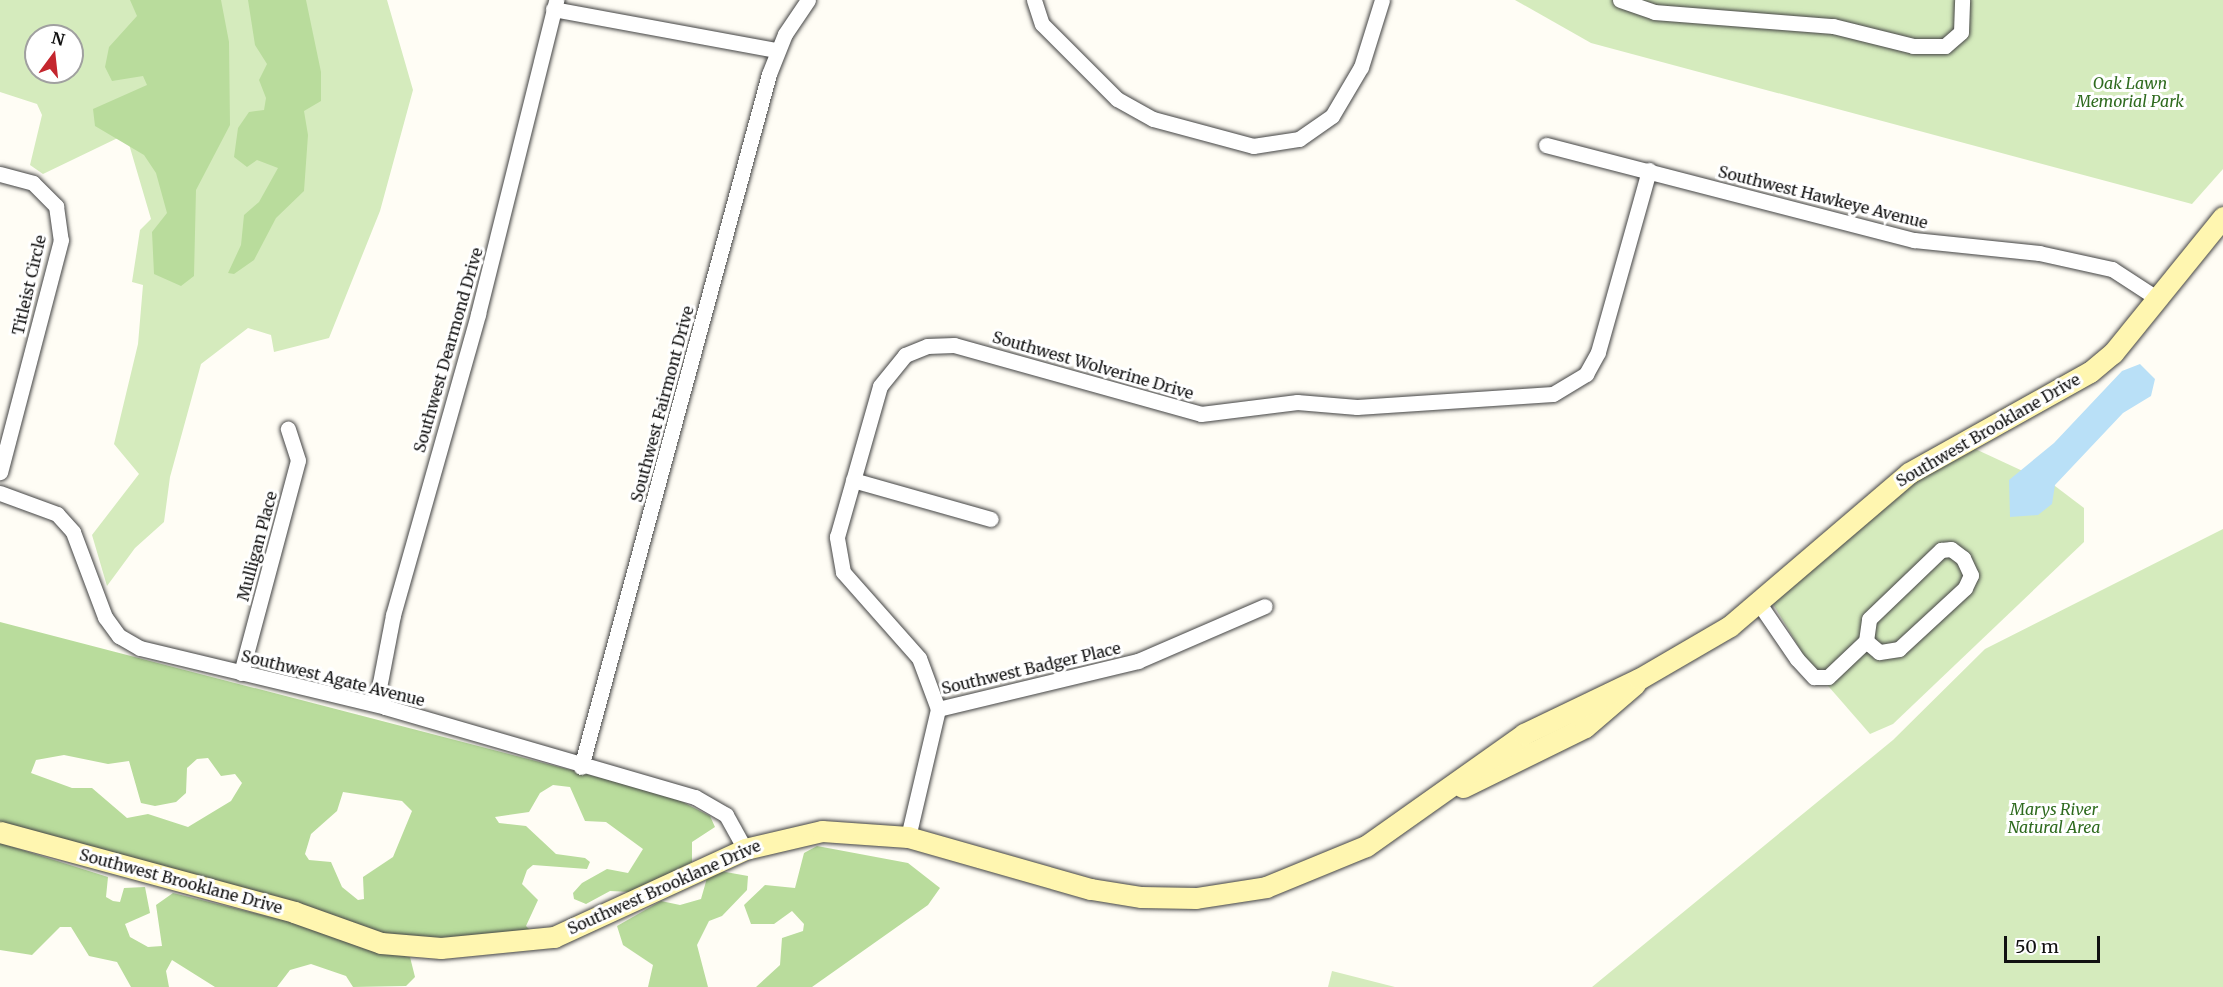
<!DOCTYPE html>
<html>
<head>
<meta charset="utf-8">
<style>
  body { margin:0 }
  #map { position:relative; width:2223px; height:987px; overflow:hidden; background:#fffdf5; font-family:Merriweather,serif }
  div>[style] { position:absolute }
  .green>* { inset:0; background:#d5ebbd }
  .forest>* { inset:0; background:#b9dc9c }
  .water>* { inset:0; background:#b9e0f7 }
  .roads { filter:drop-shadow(0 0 2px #444) drop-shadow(0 0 2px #444) }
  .street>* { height:15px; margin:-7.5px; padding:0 7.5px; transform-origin:7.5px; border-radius:7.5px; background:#fff }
  .secondary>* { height:21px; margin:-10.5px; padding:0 10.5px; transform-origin:10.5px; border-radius:10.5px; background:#fff6b0 }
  span { translate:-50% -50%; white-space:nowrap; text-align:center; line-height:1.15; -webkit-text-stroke:6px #fff; paint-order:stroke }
  .park-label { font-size:16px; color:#2f6b1f; font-style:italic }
  .street-label { font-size:16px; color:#111 }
  .north { position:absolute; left:24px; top:24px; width:60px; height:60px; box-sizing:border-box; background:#fff; border:2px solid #a0a0a0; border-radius:50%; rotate:15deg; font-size:16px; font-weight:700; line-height:24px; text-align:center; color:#111 }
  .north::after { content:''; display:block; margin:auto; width:21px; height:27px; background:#c4262e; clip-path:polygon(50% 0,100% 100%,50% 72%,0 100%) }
  .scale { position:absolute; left:2004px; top:936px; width:96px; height:27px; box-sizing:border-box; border:3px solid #111; border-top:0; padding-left:8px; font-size:18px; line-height:21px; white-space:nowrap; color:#111; -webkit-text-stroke:4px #fff; paint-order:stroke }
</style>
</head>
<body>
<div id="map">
  <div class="green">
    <i style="clip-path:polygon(evenodd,0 0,387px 0,413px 90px,380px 211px,329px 338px,274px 352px,271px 335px,248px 328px,201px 364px,170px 477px,164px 522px,135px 548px,107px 586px,92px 535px,139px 474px,114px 444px,138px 344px,143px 285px,132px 282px,140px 230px,151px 219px,126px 134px,43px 174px,30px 165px,42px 115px,37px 104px,0 92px,0 0,36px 36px,72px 36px,72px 72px,36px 72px,36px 36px)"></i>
    <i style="clip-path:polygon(1515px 0,2223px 0,2223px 169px,2192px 204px,1591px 43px)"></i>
    <i style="clip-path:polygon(1971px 447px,2055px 486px,2084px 508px,2084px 542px,1893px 724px,1870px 734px,1809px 664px,1773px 604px,1914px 481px)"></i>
    <i style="clip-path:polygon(2223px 529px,2223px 987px,1592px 987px,1893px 740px,1985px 649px)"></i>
    <i style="clip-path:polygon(1332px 971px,1395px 987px,1328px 987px)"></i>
  </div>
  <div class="forest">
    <i style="clip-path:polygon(130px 0,221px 0,229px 42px,230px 125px,196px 190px,194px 276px,181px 286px,154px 274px,152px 232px,167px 213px,156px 173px,144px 155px,95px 126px,93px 109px,147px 85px,143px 76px,112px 81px,105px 67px,109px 47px,137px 16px)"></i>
    <i style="clip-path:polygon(248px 0,306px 0,321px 72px,321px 101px,304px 111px,308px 135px,304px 191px,276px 218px,254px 260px,234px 274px,228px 273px,241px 245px,244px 215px,259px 202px,278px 168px,257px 160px,247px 167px,234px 157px,238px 128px,249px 112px,264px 110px,266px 98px,259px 80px,267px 64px,255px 45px)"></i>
    <i style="clip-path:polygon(evenodd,0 622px,671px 796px,710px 816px,715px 827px,692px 842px,692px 862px,631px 892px,610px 891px,586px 904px,574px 899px,573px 893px,582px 883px,607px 869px,628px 873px,643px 849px,606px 822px,585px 821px,570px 787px,553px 785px,540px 793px,529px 812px,495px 817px,499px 823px,526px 826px,556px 854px,585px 858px,590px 862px,587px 869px,533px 865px,527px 870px,522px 884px,538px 900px,526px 926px,531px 931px,423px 940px,373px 932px,0 827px,0 622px,64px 755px,108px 764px,129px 761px,141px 803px,155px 806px,176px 802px,186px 793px,187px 768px,197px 759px,208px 758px,221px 776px,235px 774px,242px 783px,231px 801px,188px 827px,148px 814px,127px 818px,92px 788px,72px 788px,31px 773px,36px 760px,64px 755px,0 622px,343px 792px,402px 801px,412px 811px,393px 857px,363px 877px,364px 899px,358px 900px,342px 887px,331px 862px,309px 860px,305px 854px,311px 834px,337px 811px,343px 792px)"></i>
    <i style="clip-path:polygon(0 843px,108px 877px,106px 897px,113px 901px,120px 902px,124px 888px,145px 887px,150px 913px,125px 924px,130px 937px,148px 947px,162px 946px,156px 905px,173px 893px,315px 928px,365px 949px,410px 957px,415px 977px,406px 986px,353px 987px,346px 976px,311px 964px,290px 970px,277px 987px,215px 987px,172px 960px,166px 971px,169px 987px,131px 987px,117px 962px,89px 956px,71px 927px,60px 927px,32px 955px,0 950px)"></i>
    <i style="clip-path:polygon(817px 846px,908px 863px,940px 888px,928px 905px,812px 987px,756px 987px,780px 965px,782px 938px,803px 931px,804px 924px,792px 911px,774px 924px,751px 924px,744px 905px,765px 885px,795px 888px,804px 853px)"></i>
    <i style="clip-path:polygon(720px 871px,748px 876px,747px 890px,722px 916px,709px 921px,697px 945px,708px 987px,648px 987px,653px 965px,623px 945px,617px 926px,661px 901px,680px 905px,701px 899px,707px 878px)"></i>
  </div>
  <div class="water">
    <i style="clip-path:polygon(2140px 364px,2155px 379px,2151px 396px,2123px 413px,2055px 485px,2052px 504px,2038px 515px,2010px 517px,2009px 480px,2054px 443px,2122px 371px)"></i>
  </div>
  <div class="roads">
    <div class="street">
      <i style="left:1034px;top:0;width:25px;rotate:72deg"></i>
      <i style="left:1042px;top:24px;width:106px;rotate:45deg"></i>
      <i style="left:1117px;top:99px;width:41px;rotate:29.1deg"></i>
      <i style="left:1153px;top:119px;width:104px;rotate:15.1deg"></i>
      <i style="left:1253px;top:146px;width:47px;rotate:-8.7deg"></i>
      <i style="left:1299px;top:139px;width:40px;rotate:-34.9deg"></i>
      <i style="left:1332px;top:116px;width:57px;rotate:-59.4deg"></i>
      <i style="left:1361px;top:67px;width:70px;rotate:-72.6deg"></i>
      <i style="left:1620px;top:0;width:36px;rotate:19deg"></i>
      <i style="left:1654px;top:12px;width:180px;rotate:4.5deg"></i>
      <i style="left:1833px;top:26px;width:82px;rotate:14deg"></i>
      <i style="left:1913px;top:46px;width:32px"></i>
      <i style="left:1945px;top:46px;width:21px;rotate:-41deg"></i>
      <i style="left:1961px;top:32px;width:32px;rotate:-88deg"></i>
      <i style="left:553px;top:9px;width:228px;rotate:10.4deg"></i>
      <i style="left:1546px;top:145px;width:380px;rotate:14.5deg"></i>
      <i style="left:1914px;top:240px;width:126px;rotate:5.9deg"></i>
      <i style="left:2039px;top:253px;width:75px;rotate:12.4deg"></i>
      <i style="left:2112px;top:269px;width:55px;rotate:33.1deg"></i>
      <i style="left:0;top:174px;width:34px;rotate:15deg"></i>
      <i style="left:33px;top:183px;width:33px;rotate:45deg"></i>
      <i style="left:56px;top:206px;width:34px;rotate:82deg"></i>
      <i style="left:61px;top:240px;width:240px;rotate:104.7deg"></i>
      <i style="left:853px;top:480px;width:143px;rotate:15.8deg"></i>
      <i style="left:0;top:493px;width:61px;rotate:20.2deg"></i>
      <i style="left:57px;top:514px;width:24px;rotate:48deg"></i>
      <i style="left:73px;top:532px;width:91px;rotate:69.4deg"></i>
      <i style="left:105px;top:617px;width:24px;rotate:54deg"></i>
      <i style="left:119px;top:636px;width:24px;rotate:30deg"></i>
      <i style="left:140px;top:648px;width:252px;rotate:13.5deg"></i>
      <i style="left:385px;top:707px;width:323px;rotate:16.2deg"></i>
      <i style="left:695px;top:797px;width:36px;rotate:30deg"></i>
      <i style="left:726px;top:815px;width:39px;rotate:61deg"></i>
      <i style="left:1758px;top:602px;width:69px;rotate:55.6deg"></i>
      <i style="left:1797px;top:659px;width:25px;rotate:47deg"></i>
      <i style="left:1814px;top:677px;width:14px"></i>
      <i style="left:1828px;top:677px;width:52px;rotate:-43.5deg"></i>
      <i style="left:1866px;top:641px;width:22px;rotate:-82deg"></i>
      <i style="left:1869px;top:619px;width:100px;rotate:-43.8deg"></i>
      <i style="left:1941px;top:550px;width:10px;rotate:-6deg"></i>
      <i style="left:1951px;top:549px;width:15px;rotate:37deg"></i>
      <i style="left:1963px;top:558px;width:19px;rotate:65deg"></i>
      <i style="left:1971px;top:575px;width:14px;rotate:115deg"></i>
      <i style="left:1965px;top:588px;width:90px;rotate:137.3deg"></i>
      <i style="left:1899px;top:649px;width:20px;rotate:171deg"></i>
      <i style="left:1879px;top:652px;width:17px;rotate:-140deg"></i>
      <i style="left:241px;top:673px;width:220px;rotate:-75deg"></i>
      <i style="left:298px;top:460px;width:33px;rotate:-108deg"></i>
      <i style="left:385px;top:707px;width:16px;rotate:-117deg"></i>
      <i style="left:378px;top:693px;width:79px;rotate:-79.1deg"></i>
      <i style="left:393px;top:615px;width:313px;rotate:-74.2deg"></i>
      <i style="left:478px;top:314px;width:324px;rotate:-76deg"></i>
      <i style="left:938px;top:709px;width:206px;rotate:-13.5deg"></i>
      <i style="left:1138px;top:661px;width:138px;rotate:-23.4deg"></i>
      <i style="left:581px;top:767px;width:718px;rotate:-74.82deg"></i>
      <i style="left:769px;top:74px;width:43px;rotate:-68.2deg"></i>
      <i style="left:785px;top:34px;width:41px;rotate:-55.9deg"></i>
      <i style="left:908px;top:837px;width:131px;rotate:-76.8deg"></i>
      <i style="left:938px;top:709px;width:54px;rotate:-110.4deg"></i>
      <i style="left:919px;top:658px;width:115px;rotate:-131.5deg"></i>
      <i style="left:843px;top:572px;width:36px;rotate:-100deg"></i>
      <i style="left:837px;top:537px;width:157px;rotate:-74.1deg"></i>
      <i style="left:880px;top:386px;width:40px;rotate:-51deg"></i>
      <i style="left:905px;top:355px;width:24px;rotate:-22deg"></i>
      <i style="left:927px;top:346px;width:27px;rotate:-2deg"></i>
      <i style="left:954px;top:345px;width:256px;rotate:15.6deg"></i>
      <i style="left:1201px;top:414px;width:97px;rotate:-7.1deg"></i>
      <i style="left:1297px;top:402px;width:60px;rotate:4.8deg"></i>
      <i style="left:1357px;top:407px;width:196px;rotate:-3.8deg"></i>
      <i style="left:1553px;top:394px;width:39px;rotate:-31deg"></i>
      <i style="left:1586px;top:374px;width:25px;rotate:-61deg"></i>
      <i style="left:1598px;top:352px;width:189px;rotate:-74.3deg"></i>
    </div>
    <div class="secondary">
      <i style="left:1463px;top:787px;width:136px;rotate:-26.2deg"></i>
      <i style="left:1585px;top:727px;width:66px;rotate:-40.7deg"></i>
      <i style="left:0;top:832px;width:305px;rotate:15.2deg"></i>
      <i style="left:294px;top:912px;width:92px;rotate:19.6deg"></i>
      <i style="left:381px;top:943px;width:60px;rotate:4.8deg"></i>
      <i style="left:441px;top:948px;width:114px;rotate:-5.6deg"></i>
      <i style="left:554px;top:937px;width:210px;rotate:-24.7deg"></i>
      <i style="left:745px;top:849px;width:79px;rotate:-13.2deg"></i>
      <i style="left:822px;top:831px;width:86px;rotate:4deg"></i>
      <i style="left:908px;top:837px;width:190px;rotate:15.9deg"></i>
      <i style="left:1091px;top:889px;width:51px;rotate:9.1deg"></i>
      <i style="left:1141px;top:897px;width:55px;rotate:1deg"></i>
      <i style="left:1196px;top:898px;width:71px;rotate:-8.9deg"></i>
      <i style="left:1266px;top:887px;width:108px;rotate:-22.3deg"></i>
      <i style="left:1366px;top:846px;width:194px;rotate:-35.3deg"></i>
      <i style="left:1524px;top:734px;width:127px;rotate:-25.6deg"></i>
      <i style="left:1639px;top:679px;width:105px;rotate:-30.2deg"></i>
      <i style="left:1730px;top:626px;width:235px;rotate:-40.5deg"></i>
      <i style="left:1909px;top:473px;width:207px;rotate:-29.2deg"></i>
      <i style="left:2090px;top:372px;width:30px;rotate:-40deg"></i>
      <i style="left:2113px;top:353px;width:175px;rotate:-51deg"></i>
    </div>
  </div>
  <div class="park-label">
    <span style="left:2130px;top:92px">Oak Lawn<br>Memorial Park</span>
    <span style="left:2054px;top:818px">Marys River<br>Natural Area</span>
  </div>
  <div class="street-label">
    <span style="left:1823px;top:197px;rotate:14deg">Southwest Hawkeye Avenue</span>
    <span style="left:29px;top:285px;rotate:-77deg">Titleist Circle</span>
    <span style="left:448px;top:350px;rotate:-74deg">Southwest Dearmond Drive</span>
    <span style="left:1093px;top:365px;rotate:16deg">Southwest Wolverine Drive</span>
    <span style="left:662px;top:404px;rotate:-75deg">Southwest Fairmont Drive</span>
    <span style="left:1988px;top:430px;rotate:-30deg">Southwest Brooklane Drive</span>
    <span style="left:257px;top:546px;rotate:-75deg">Mulligan Place</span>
    <span style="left:1031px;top:668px;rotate:-13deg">Southwest Badger Place</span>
    <span style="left:333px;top:678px;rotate:14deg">Southwest Agate Avenue</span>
    <span style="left:181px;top:881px;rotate:15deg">Southwest Brooklane Drive</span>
    <span style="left:664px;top:887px;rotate:-24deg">Southwest Brooklane Drive</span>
  </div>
  <div class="north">N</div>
  <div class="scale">50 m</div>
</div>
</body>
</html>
